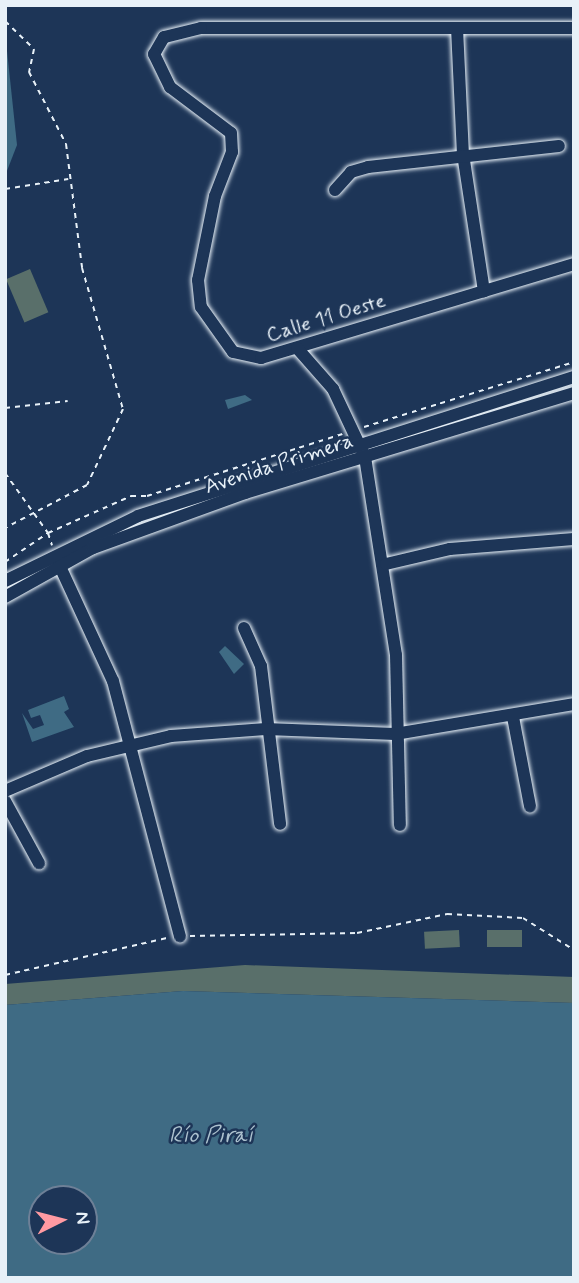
<!DOCTYPE html>
<html>
<head>
<meta charset="utf-8">
<style>
  body { margin:0 }
  #map { position:relative; width:579px; height:1283px; overflow:hidden; background:#1d3557; font-family:Mynerve,sans-serif }
  div>[style] { position:absolute }
  .green>* { inset:0; background:#596f6a; transform-origin:0 0 }
  .water>* { inset:0; background:#3f6b84 }
  .path>* { height:2px; margin-top:-1px; transform-origin:0; background:repeating-linear-gradient(90deg,#e8f1f8 0 5px,transparent 0 10px) }
  .roads { filter:drop-shadow(0 0 2px #e8f1f8) drop-shadow(0 0 2px #e8f1f8) }
  .minor>* { height:12px; margin:-6px; padding:0 6px; transform-origin:6px; border-radius:6px; background:#1d3557 }
  span { translate:-50% -50%; white-space:nowrap; text-align:center; line-height:1.15; -webkit-text-stroke:5px #1d3557; paint-order:stroke }
  .street-label { font-size:21px; color:#e8f1f8 }
  .water-label { font-size:23px; color:#adc2cf; font-style:italic }
  .frame { position:absolute; inset:0; border:7px solid #e8f1f8; pointer-events:none }
  .north { position:absolute; left:28px; top:1185px; width:70px; height:70px; box-sizing:border-box; background:#1d3557; border:2px solid #6e8097; border-radius:50%; rotate:84deg; font-size:19px; font-weight:700; line-height:28px; text-align:center; color:#e8f1f8 }
  .north::after { content:''; display:block; margin:auto; width:24px; height:32px; background:#ff9aa2; clip-path:polygon(50% 0,100% 100%,50% 72%,0 100%) }
</style>
</head>
<body>
<div id="map">
  <div class="green">
    <i style="left:30px;top:269px;width:47px;height:26px;rotate:67deg"></i>
    <i style="left:459px;top:930px;width:17px;height:35px;rotate:87deg"></i>
    <i style="left:522px;top:930px;width:17px;height:35px;rotate:90deg"></i>
    <i style="clip-path:polygon(245px 965px,574px 977px,574px 1003px,183px 991px,5px 1005px,5px 984px)"></i>
  </div>
  <div class="water">
    <i style="clip-path:polygon(5px 32px,17px 145px,5px 176px)"></i>
    <i style="clip-path:polygon(245px 395px,252px 400px,228px 409px,225px 400px)"></i>
    <i style="clip-path:polygon(225px 646px,244px 664px,234px 674px,219px 652px)"></i>
    <i style="clip-path:polygon(64px 696px,69px 709px,64px 712px,74px 727px,32px 742px,22px 713px,33px 729px,44px 725px,40px 715px,31px 718px,28px 710px)"></i>
    <i style="clip-path:polygon(evenodd,183px 991px,574px 1003px,574px 1278px,5px 1278px,5px 1005px,183px 991px,42px 1199px,84px 1199px,84px 1241px,42px 1241px,42px 1199px)"></i>
  </div>
  <div class="path">
    <i style="left:5px;top:21px;width:40px;rotate:44deg"></i>
    <i style="left:34px;top:49px;width:24px;rotate:102deg"></i>
    <i style="left:29px;top:72px;width:81px;rotate:62.8deg"></i>
    <i style="left:66px;top:144px;width:125px;rotate:82.6deg"></i>
    <i style="left:82px;top:268px;width:147px;rotate:73.8deg"></i>
    <i style="left:123px;top:409px;width:84px;rotate:115.3deg"></i>
    <i style="left:87px;top:485px;width:93px;rotate:152.3deg"></i>
    <i style="left:5px;top:189px;width:64px;rotate:-9deg"></i>
    <i style="left:5px;top:408px;width:63px;rotate:-6.3deg"></i>
    <i style="left:364px;top:427px;width:220px;rotate:-17.2deg"></i>
    <i style="left:5px;top:473px;width:74px;rotate:54.4deg"></i>
    <i style="left:48px;top:533px;width:91px;rotate:-24deg"></i>
    <i style="left:131px;top:496px;width:16px"></i>
    <i style="left:147px;top:496px;width:205px;rotate:-17.6deg"></i>
    <i style="left:5px;top:562px;width:52px;rotate:-34deg"></i>
    <i style="left:48px;top:533px;width:13px;rotate:72deg"></i>
    <i style="left:190px;top:936px;width:167px;rotate:-1deg"></i>
    <i style="left:357px;top:933px;width:92px;rotate:-11.9deg"></i>
    <i style="left:447px;top:914px;width:76px;rotate:3deg"></i>
    <i style="left:523px;top:918px;width:60px;rotate:32.1deg"></i>
    <i style="left:5px;top:975px;width:166px;rotate:-12.9deg"></i>
  </div>
  <div class="roads">
    <div class="minor">
      <i style="left:457px;top:28px;width:126px;rotate:87.3deg"></i>
      <i style="left:463px;top:154px;width:139px;rotate:81.3deg"></i>
      <i style="left:574px;top:28px;width:373px;rotate:180deg"></i>
      <i style="left:201px;top:28px;width:38px;rotate:166deg"></i>
      <i style="left:164px;top:37px;width:20px;rotate:120deg"></i>
      <i style="left:154px;top:54px;width:37px;rotate:64deg"></i>
      <i style="left:170px;top:87px;width:76px;rotate:37deg"></i>
      <i style="left:231px;top:133px;width:19px;rotate:87deg"></i>
      <i style="left:232px;top:152px;width:47px;rotate:111.1deg"></i>
      <i style="left:215px;top:196px;width:86px;rotate:101.4deg"></i>
      <i style="left:198px;top:280px;width:27px;rotate:84deg"></i>
      <i style="left:201px;top:307px;width:55px;rotate:54.6deg"></i>
      <i style="left:233px;top:352px;width:29px;rotate:12deg"></i>
      <i style="left:261px;top:358px;width:327px;rotate:-16.7deg"></i>
      <i style="left:335px;top:190px;width:24px;rotate:-48deg"></i>
      <i style="left:351px;top:172px;width:18px;rotate:-16deg"></i>
      <i style="left:368px;top:167px;width:192px;rotate:-6.3deg"></i>
      <i style="left:297px;top:348px;width:55px;rotate:48.7deg"></i>
      <i style="left:333px;top:389px;width:75px;rotate:64.8deg"></i>
      <i style="left:365px;top:457px;width:200px;rotate:81.1deg"></i>
      <i style="left:396px;top:655px;width:170px;rotate:88.7deg"></i>
      <i style="left:57px;top:560px;width:133px;rotate:65.2deg"></i>
      <i style="left:113px;top:681px;width:264px;rotate:75.3deg"></i>
      <i style="left:386px;top:564px;width:66px;rotate:-13.2deg"></i>
      <i style="left:450px;top:549px;width:124px;rotate:-4.6deg"></i>
      <i style="left:5px;top:581px;width:148px;rotate:-26deg"></i>
      <i style="left:138px;top:516px;width:458px;rotate:-17.7deg"></i>
      <i style="left:5px;top:597px;width:101px;rotate:-29.1deg"></i>
      <i style="left:93px;top:548px;width:162px;rotate:-19.9deg"></i>
      <i style="left:245px;top:493px;width:344px;rotate:-16.9deg"></i>
      <i style="left:244px;top:628px;width:42px;rotate:65.9deg"></i>
      <i style="left:261px;top:666px;width:159px;rotate:83.1deg"></i>
      <i style="left:513px;top:717px;width:91px;rotate:79.2deg"></i>
      <i style="left:5px;top:791px;width:89px;rotate:-23.1deg"></i>
      <i style="left:87px;top:756px;width:86px;rotate:-13.4deg"></i>
      <i style="left:171px;top:736px;width:95px;rotate:-4.2deg"></i>
      <i style="left:266px;top:729px;width:129px;rotate:2.2deg"></i>
      <i style="left:395px;top:734px;width:181px;rotate:-9.5deg"></i>
      <i style="left:5px;top:801px;width:71px;rotate:61.3deg"></i>
    </div>
  </div>
  <div class="street-label">
    <span style="left:326px;top:318px;rotate:-17deg">Calle 11 Oeste</span>
    <span style="left:279px;top:464px;rotate:-18deg">Avenida Primera</span>
  </div>
  <div class="water-label">
    <span style="left:211px;top:1136px">Río Piraí</span>
  </div>
  <div class="frame"></div>
  <div class="north">N</div>
</div>
</body>
</html>
